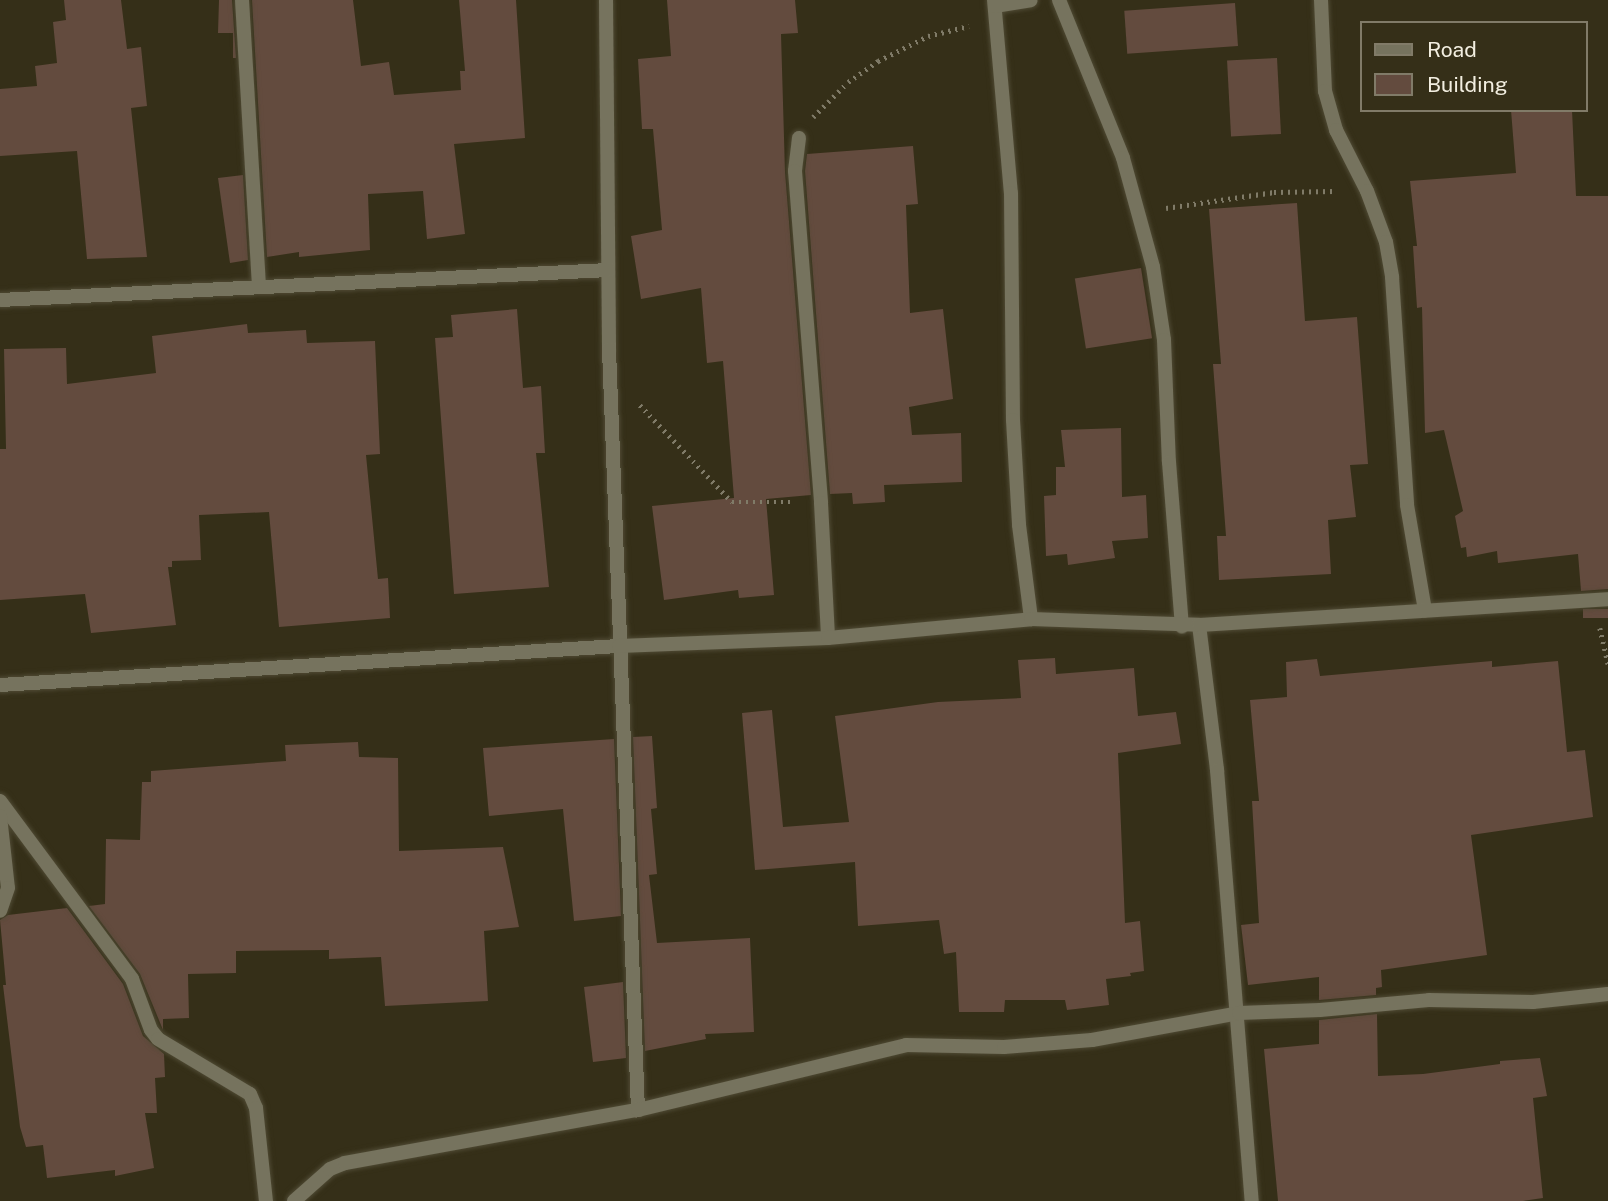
<!DOCTYPE html>
<html>
<head>
<meta charset="utf-8">
<style>
  body { margin:0 }
  #map { position:relative; width:1608px; height:1201px; overflow:hidden; background:#352f18; font-family:"Public Sans",sans-serif }
  div>[style] { position:absolute }
  .building>* { inset:0; background:#634b3e; transform-origin:0 0 }
  .path>* { height:4.5px; margin-top:-2.25px; transform-origin:0; background:repeating-linear-gradient(90deg,#807b68 0 2px,transparent 0 7px) }
  .roads { filter:drop-shadow(0 0 2px #4f4a34) drop-shadow(0 0 2px #4f4a34) }
  .service>* { height:14px; margin:-7px; padding:0 7px; transform-origin:7px; border-radius:7px; background:#76735e }
  .minor>* { height:14px; margin:-7px; padding:0 7px; transform-origin:7px; border-radius:7px; background:#76735e }
  span { translate:-50% -50%; white-space:nowrap; text-align:center; line-height:1.15; -webkit-text-stroke:5px #352f18; paint-order:stroke }
  .legend { position:absolute; left:1360px; top:21px; width:228px; height:91px; box-sizing:border-box; background:#352f18; border:2px solid #817b68; margin:0; padding:9px 12px; list-style:none; font-size:21px; color:#f2eee0 }
  .legend li { display:flex; align-items:center; gap:14px; height:35px }
  .legend b { width:35px; border:2px solid #817b68 }
</style>
</head>
<body>
<div id="map">
  <div class="building">
    <i style="clip-path:polygon(64px 0,121px 0,127px 49px,141px 47px,147px 106px,131px 108px,147px 257px,87px 259px,77px 151px,0 156px,0 89px,37px 86px,35px 66px,57px 63px,53px 22px,66px 20px)"></i>
    <i style="clip-path:polygon(219px 0,232px 0,236px 58px,233px 58px,233px 33px,218px 33px)"></i>
    <i style="clip-path:polygon(252px 0,353px 0,361px 66px,389px 62px,394px 95px,461px 90px,460px 71px,465px 71px,459px 0,516px 0,525px 138px,454px 144px,465px 234px,427px 239px,423px 191px,368px 194px,370px 250px,299px 257px,299px 252px,267px 257px)"></i>
    <i style="clip-path:polygon(667px 0,795px 0,798px 33px,781px 34px,785px 172px,811px 495px,766px 499px,774px 595px,739px 598px,738px 590px,664px 600px,652px 506px,734px 498px,723px 361px,707px 363px,701px 288px,641px 299px,631px 236px,662px 230px,653px 129px,642px 129px,638px 59px,671px 56px)"></i>
    <i style="left:1235px;top:3px;width:43px;height:111px;rotate:86deg"></i>
    <i style="left:1277px;top:58px;width:76px;height:50px;rotate:87deg"></i>
    <i style="clip-path:polygon(1511px 110px,1572px 110px,1576px 196px,1608px 196px,1608px 589px,1581px 591px,1578px 554px,1498px 563px,1497px 551px,1467px 557px,1466px 547px,1461px 548px,1455px 516px,1463px 511px,1444px 430px,1425px 433px,1422px 307px,1417px 308px,1413px 246px,1417px 246px,1410px 181px,1516px 173px)"></i>
    <i style="clip-path:polygon(913px 146px,918px 204px,906px 205px,910px 313px,943px 309px,953px 399px,909px 407px,912px 435px,961px 433px,962px 482px,884px 485px,885px 502px,853px 504px,852px 493px,830px 494px,805px 171px,807px 154px)"></i>
    <i style="clip-path:polygon(243px 175px,248px 260px,230px 263px,218px 178px)"></i>
    <i style="clip-path:polygon(1297px 203px,1305px 321px,1357px 317px,1368px 464px,1350px 465px,1356px 517px,1328px 520px,1331px 574px,1219px 580px,1217px 536px,1226px 536px,1213px 364px,1221px 364px,1209px 209px)"></i>
    <i style="left:1141px;top:268px;width:71px;height:67px;rotate:81deg"></i>
    <i style="clip-path:polygon(517px 309px,523px 388px,541px 386px,545px 453px,536px 453px,549px 587px,454px 594px,435px 338px,453px 337px,451px 315px)"></i>
    <i style="clip-path:polygon(247px 324px,248px 333px,306px 330px,307px 343px,375px 341px,380px 454px,366px 455px,378px 579px,388px 578px,390px 618px,279px 627px,269px 512px,199px 515px,201px 560px,172px 561px,172px 567px,168px 567px,176px 625px,91px 633px,85px 594px,0 600px,0 449px,6px 449px,4px 349px,66px 348px,67px 384px,156px 373px,152px 336px)"></i>
    <i style="clip-path:polygon(1121px 428px,1122px 497px,1146px 495px,1148px 538px,1112px 541px,1115px 558px,1068px 565px,1067px 554px,1046px 556px,1044px 496px,1056px 495px,1056px 467px,1065px 467px,1061px 430px)"></i>
    <i style="left:1608px;top:609px;width:9px;height:25px;rotate:90deg"></i>
    <i style="clip-path:polygon(1055px 658px,1056px 674px,1134px 668px,1138px 716px,1176px 712px,1181px 744px,1118px 753px,1125px 923px,1140px 921px,1144px 971px,1130px 973px,1131px 976px,1106px 979px,1109px 1005px,1067px 1010px,1065px 1000px,1005px 1000px,1004px 1012px,959px 1012px,956px 952px,944px 954px,939px 920px,858px 926px,855px 862px,755px 870px,742px 713px,772px 710px,783px 827px,849px 822px,835px 716px,938px 702px,1021px 698px,1018px 660px)"></i>
    <i style="clip-path:polygon(1317px 659px,1320px 676px,1492px 661px,1492px 667px,1558px 661px,1567px 752px,1585px 750px,1593px 817px,1471px 835px,1487px 955px,1381px 970px,1382px 987px,1376px 988px,1376px 995px,1319px 1000px,1319px 977px,1248px 985px,1241px 925px,1259px 923px,1252px 801px,1259px 801px,1250px 700px,1287px 697px,1286px 662px)"></i>
    <i style="clip-path:polygon(652px 736px,657px 808px,651px 809px,657px 874px,649px 875px,657px 943px,750px 938px,754px 1032px,705px 1034px,706px 1039px,645px 1051px,633px 737px)"></i>
    <i style="clip-path:polygon(614px 739px,621px 916px,574px 921px,563px 809px,489px 816px,483px 748px)"></i>
    <i style="clip-path:polygon(358px 742px,359px 757px,398px 758px,399px 851px,503px 847px,519px 927px,484px 931px,488px 1001px,385px 1006px,381px 957px,329px 959px,329px 950px,236px 951px,236px 973px,188px 974px,189px 1018px,163px 1019px,163px 1030px,140px 974px,89px 906px,105px 904px,106px 839px,140px 840px,142px 782px,151px 782px,151px 771px,286px 761px,285px 745px)"></i>
    <i style="clip-path:polygon(67px 908px,123px 984px,143px 1036px,164px 1054px,165px 1077px,155px 1078px,157px 1113px,145px 1113px,154px 1168px,115px 1176px,115px 1170px,47px 1178px,43px 1145px,26px 1147px,20px 1127px,3px 985px,6px 985px,0 920px,8px 915px)"></i>
    <i style="clip-path:polygon(623px 982px,626px 1058px,593px 1062px,584px 987px)"></i>
    <i style="clip-path:polygon(1377px 1014px,1378px 1076px,1423px 1074px,1500px 1064px,1500px 1061px,1540px 1058px,1547px 1096px,1533px 1098px,1543px 1198px,1523px 1201px,1278px 1201px,1264px 1049px,1319px 1044px,1319px 1020px)"></i>
  </div>
  <div class="path">
    <i style="left:813px;top:117px;width:49px;rotate:-45deg"></i>
    <i style="left:848px;top:82px;width:37px;rotate:-35deg"></i>
    <i style="left:878px;top:61px;width:56px;rotate:-26.6deg"></i>
    <i style="left:928px;top:36px;width:42px;rotate:-13.7deg"></i>
    <i style="left:1166px;top:208px;width:109px;rotate:-8.4deg"></i>
    <i style="left:1274px;top:192px;width:61px;rotate:-0.9deg"></i>
    <i style="left:640px;top:405px;width:134px;rotate:46.5deg"></i>
    <i style="left:732px;top:502px;width:60px"></i>
    <i style="left:1600px;top:628px;width:37px;rotate:77deg"></i>
  </div>
  <div class="roads">
    <div class="service">
      <i style="left:1059px;top:0;width:170px;rotate:67.9deg"></i>
      <i style="left:1123px;top:158px;width:113px;rotate:74.6deg"></i>
      <i style="left:1153px;top:267px;width:74px;rotate:81.4deg"></i>
      <i style="left:1164px;top:340px;width:122px;rotate:87.7deg"></i>
      <i style="left:1169px;top:462px;width:165px;rotate:85.5deg"></i>
    </div>
    <div class="minor">
      <i style="left:242px;top:0;width:287px;rotate:86.6deg"></i>
      <i style="left:606px;top:0;width:349px;rotate:89.5deg"></i>
      <i style="left:609px;top:349px;width:762px;rotate:87.82deg"></i>
      <i style="left:994px;top:0;width:194px;rotate:85deg"></i>
      <i style="left:1011px;top:193px;width:227px;rotate:89.5deg"></i>
      <i style="left:1013px;top:420px;width:105px;rotate:86.7deg"></i>
      <i style="left:1019px;top:525px;width:95px;rotate:82.7deg"></i>
      <i style="left:1321px;top:0;width:91px;rotate:87.5deg"></i>
      <i style="left:1325px;top:91px;width:41px;rotate:74.2deg"></i>
      <i style="left:1336px;top:130px;width:68px;rotate:63.1deg"></i>
      <i style="left:1367px;top:191px;width:54px;rotate:69.6deg"></i>
      <i style="left:1386px;top:242px;width:36px;rotate:80deg"></i>
      <i style="left:1392px;top:277px;width:228px;rotate:86.2deg"></i>
      <i style="left:1407px;top:505px;width:107px;rotate:80.3deg"></i>
      <i style="left:995px;top:6px;width:36px;rotate:-9deg"></i>
      <i style="left:799px;top:138px;width:33px;rotate:97deg"></i>
      <i style="left:795px;top:171px;width:333px;rotate:85.5deg"></i>
      <i style="left:821px;top:503px;width:135px;rotate:87deg"></i>
      <i style="left:0;top:300px;width:609px;rotate:-2.82deg"></i>
      <i style="left:1199px;top:625px;width:146px;rotate:82.9deg"></i>
      <i style="left:1217px;top:770px;width:432px;rotate:85.4deg"></i>
      <i style="left:0;top:685px;width:620px;rotate:-3.61deg"></i>
      <i style="left:619px;top:646px;width:209px;rotate:-2.2deg"></i>
      <i style="left:828px;top:638px;width:204px;rotate:-5.3deg"></i>
      <i style="left:1031px;top:619px;width:168px;rotate:2deg"></i>
      <i style="left:1199px;top:625px;width:410px;rotate:-3.6deg"></i>
      <i style="left:0;top:801px;width:222px;rotate:53.4deg"></i>
      <i style="left:132px;top:979px;width:54px;rotate:69.6deg"></i>
      <i style="left:151px;top:1030px;width:11px;rotate:52deg"></i>
      <i style="left:158px;top:1039px;width:107px;rotate:30.9deg"></i>
      <i style="left:250px;top:1094px;width:15px;rotate:67deg"></i>
      <i style="left:256px;top:1108px;width:94px;rotate:83.9deg"></i>
      <i style="left:0;top:816px;width:72px;rotate:83.7deg"></i>
      <i style="left:8px;top:888px;width:24px;rotate:109deg"></i>
      <i style="left:294px;top:1201px;width:48px;rotate:-41.6deg"></i>
      <i style="left:330px;top:1169px;width:16px;rotate:-22deg"></i>
      <i style="left:345px;top:1163px;width:298px;rotate:-10.3deg"></i>
      <i style="left:638px;top:1110px;width:276px;rotate:-13.6deg"></i>
      <i style="left:906px;top:1045px;width:98px;rotate:1.2deg"></i>
      <i style="left:1004px;top:1047px;width:88px;rotate:-4.5deg"></i>
      <i style="left:1092px;top:1040px;width:149px;rotate:-10.4deg"></i>
      <i style="left:1239px;top:1013px;width:81px;rotate:-2.1deg"></i>
      <i style="left:1320px;top:1010px;width:109px;rotate:-5.2deg"></i>
      <i style="left:1429px;top:1000px;width:104px;rotate:1.1deg"></i>
      <i style="left:1533px;top:1002px;width:75px;rotate:-6.1deg"></i>
    </div>
  </div>
  <ul class="legend">
  <li><b style="height:9px;background:#76735e"></b>Road</li>
  <li><b style="height:19px;background:#634b3e"></b>Building</li>
  </ul>
</div>
</body>
</html>
